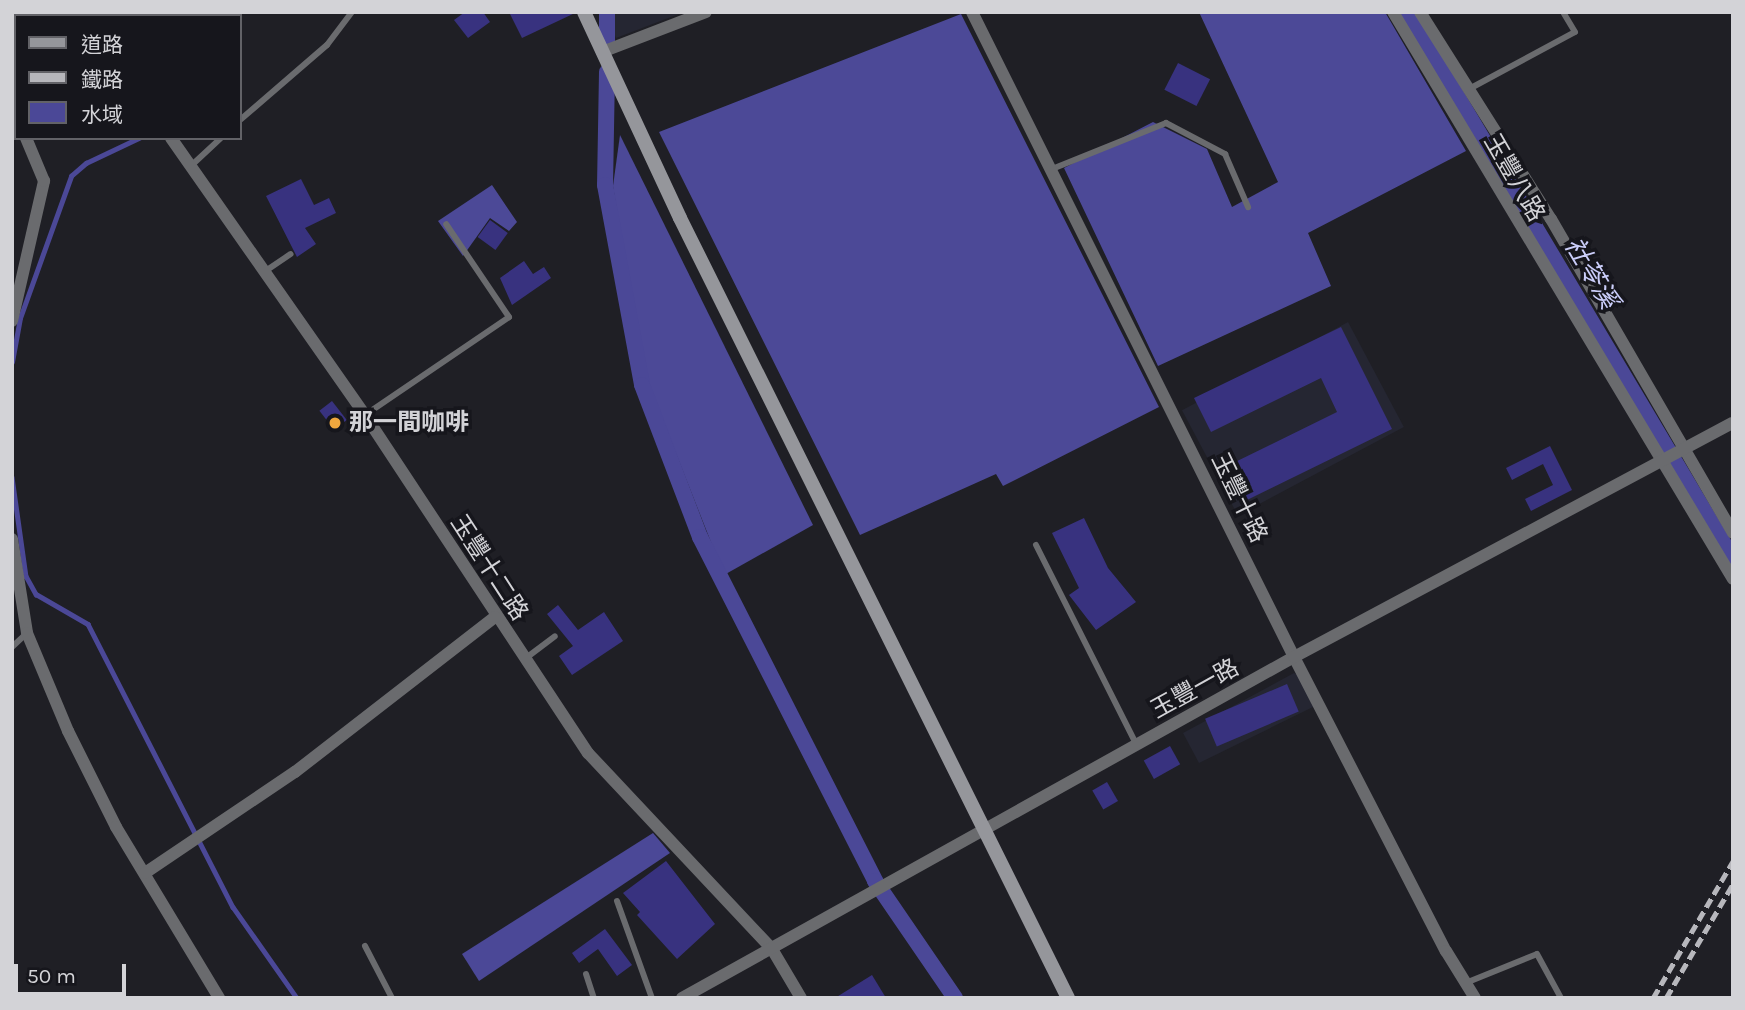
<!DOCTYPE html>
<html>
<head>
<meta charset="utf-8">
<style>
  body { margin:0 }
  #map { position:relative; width:1745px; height:1010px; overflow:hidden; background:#1f1f25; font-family:Karla,"Noto Sans TC",sans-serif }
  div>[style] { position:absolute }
  .built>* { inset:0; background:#252632; transform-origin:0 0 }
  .forest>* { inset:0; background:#4c4997 }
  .water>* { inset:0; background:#4b4897 }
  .stream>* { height:4.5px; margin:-2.25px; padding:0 2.25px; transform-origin:2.25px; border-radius:2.25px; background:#4b4897 }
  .canal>* { height:16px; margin:-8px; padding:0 8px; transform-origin:8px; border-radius:8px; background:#4b4897 }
  .building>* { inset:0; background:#38327f; transform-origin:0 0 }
  .lane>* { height:6px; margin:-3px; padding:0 3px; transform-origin:3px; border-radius:3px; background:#6a6b6e }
  .street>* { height:12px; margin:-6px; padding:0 6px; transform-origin:6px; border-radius:6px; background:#6a6b6e }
  .secondary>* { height:14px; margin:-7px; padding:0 7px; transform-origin:7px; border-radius:7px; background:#95969b }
  .rail>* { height:4.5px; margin-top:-2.25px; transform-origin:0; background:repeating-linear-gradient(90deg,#b7b7bc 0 10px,transparent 0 15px) }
  .dots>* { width:19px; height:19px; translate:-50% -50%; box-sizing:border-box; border:4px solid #16161c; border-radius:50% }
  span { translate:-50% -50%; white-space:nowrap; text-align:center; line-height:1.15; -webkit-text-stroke:7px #16161c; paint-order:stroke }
  .street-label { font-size:24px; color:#d3d3d7 }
  .poi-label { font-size:24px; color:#d3d3d7; font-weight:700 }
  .left { translate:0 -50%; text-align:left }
  .water-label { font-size:26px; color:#cbcefa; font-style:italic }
  .frame { position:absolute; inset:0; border:14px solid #d3d3d7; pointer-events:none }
  .legend { position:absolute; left:14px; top:14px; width:228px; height:126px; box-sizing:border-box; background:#16161c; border:2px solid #626267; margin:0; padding:9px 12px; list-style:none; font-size:21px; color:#d3d3d7 }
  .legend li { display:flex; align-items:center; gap:14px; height:35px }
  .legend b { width:35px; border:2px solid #626267 }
  .scale { position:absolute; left:14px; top:964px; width:112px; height:32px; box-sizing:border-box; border:4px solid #d3d3d7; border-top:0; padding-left:9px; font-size:21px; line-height:24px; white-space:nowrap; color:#d3d3d7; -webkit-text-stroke:5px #16161c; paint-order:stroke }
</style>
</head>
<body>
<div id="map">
  <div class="built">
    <i style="clip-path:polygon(604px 12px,684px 12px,616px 38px)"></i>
    <i style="left:1348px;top:322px;width:119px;height:188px;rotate:62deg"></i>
    <i style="clip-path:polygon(1294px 673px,1301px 676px,1315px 706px,1199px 763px,1183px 733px)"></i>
  </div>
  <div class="forest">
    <i style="clip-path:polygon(1199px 12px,1385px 12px,1466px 151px,1308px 233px,1331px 286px,1158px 366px,1064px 168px,1153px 122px,1207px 149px,1232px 207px,1278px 182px)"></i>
    <i style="clip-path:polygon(961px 14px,1159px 407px,1003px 486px,996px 474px,860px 535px,659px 132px)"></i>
    <i style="clip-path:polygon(620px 135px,813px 525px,724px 575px,643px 370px,613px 186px)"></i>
    <i style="clip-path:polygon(492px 185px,517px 222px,509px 231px,490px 218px,463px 256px,438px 221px)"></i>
  </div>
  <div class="water">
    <i style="clip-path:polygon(653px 833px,670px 853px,479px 981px,462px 954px)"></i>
  </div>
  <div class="stream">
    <i style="left:146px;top:12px;width:4px;rotate:90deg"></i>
    <i style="left:12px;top:362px;width:45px;rotate:-79.7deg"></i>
    <i style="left:20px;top:318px;width:151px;rotate:-70.2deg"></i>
    <i style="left:71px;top:176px;width:20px;rotate:-41deg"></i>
    <i style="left:86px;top:163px;width:59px;rotate:-25.3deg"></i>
    <i style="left:12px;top:477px;width:100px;rotate:82deg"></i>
    <i style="left:26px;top:576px;width:21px;rotate:61deg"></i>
    <i style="left:36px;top:594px;width:60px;rotate:30deg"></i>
    <i style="left:88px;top:624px;width:318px;rotate:62.9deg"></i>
    <i style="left:233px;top:907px;width:111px;rotate:54.9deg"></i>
  </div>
  <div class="canal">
    <i style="left:1407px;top:12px;width:637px;rotate:59.21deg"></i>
    <i style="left:607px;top:46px;width:34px;rotate:-90deg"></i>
    <i style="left:607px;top:72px;width:113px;rotate:91deg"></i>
    <i style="left:605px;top:185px;width:203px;rotate:79.5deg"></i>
    <i style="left:642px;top:385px;width:163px;rotate:69.1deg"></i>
    <i style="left:700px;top:537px;width:386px;rotate:63deg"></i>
    <i style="left:875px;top:881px;width:142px;rotate:55.6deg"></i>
  </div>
  <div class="building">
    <i style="clip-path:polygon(465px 12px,483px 12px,490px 22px,468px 38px,454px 20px)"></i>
    <i style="clip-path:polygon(509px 12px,575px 12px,575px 13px,522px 38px)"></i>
    <i style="left:1178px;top:63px;width:36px;height:30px;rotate:27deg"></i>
    <i style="clip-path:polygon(301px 179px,314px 205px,329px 198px,336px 213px,305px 228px,316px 244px,297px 257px,266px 196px)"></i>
    <i style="left:490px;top:220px;width:22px;height:21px;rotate:36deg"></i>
    <i style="clip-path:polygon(524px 261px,533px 274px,544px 267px,551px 278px,512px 305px,500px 278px)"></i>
    <i style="clip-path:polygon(1341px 327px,1392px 429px,1247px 500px,1229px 465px,1337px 412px,1321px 378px,1211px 432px,1194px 398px)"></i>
    <i style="left:332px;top:401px;width:24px;height:16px;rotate:52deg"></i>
    <i style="clip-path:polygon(1550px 446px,1572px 490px,1531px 511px,1525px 499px,1553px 485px,1543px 464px,1512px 480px,1506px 468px)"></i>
    <i style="clip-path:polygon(1084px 518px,1108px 568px,1136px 602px,1096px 630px,1069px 595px,1079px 588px,1052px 533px)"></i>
    <i style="clip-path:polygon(558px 605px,578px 630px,604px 612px,623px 641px,572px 675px,559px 656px,573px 646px,547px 614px)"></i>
    <i style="left:1287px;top:684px;width:30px;height:89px;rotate:67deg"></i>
    <i style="left:1170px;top:746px;width:21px;height:30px;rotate:61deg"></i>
    <i style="left:1107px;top:782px;width:22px;height:17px;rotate:60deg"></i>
    <i style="clip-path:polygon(666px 861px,715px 924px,677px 959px,637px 915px,640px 912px,623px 893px)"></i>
    <i style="clip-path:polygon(605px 929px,632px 965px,617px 976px,598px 949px,579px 963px,572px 953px)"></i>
    <i style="clip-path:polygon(872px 975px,886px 998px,835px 998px)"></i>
  </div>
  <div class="lane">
    <i style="left:12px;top:16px;width:8px;rotate:-30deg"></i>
    <i style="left:1469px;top:89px;width:120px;rotate:-28.3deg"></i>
    <i style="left:1575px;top:32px;width:23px;rotate:-121deg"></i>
    <i style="left:240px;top:120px;width:115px;rotate:-40.8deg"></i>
    <i style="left:327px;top:45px;width:41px;rotate:-52.9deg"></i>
    <i style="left:193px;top:164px;width:38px;rotate:-43deg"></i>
    <i style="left:1052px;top:169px;width:123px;rotate:-22deg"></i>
    <i style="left:1166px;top:123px;width:67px;rotate:27.7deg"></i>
    <i style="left:1225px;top:154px;width:58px;rotate:66.5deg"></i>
    <i style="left:264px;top:272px;width:32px;rotate:-34deg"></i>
    <i style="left:365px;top:415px;width:174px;rotate:-34.2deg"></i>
    <i style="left:509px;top:317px;width:112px;rotate:-124.1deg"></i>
    <i style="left:1036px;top:545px;width:223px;rotate:63.3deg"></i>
    <i style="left:12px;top:647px;width:21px;rotate:-43deg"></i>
    <i style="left:526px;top:658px;width:36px;rotate:-37deg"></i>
    <i style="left:617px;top:901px;width:103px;rotate:70.2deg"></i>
    <i style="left:365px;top:946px;width:59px;rotate:62.6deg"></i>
    <i style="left:586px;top:974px;width:25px;rotate:72deg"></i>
    <i style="left:1468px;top:982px;width:74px;rotate:-22.1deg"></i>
    <i style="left:1537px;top:954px;width:50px;rotate:61.4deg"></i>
  </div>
  <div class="street">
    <i style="left:156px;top:12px;width:4px;rotate:90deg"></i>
    <i style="left:972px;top:12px;width:721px;rotate:63.47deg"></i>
    <i style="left:1294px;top:657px;width:331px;rotate:62.7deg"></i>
    <i style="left:1446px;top:951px;width:55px;rotate:58.3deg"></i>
    <i style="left:1393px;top:12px;width:661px;rotate:59.05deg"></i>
    <i style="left:1420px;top:12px;width:245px;rotate:57.7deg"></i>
    <i style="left:1551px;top:219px;width:363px;rotate:59.9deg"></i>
    <i style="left:602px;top:52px;width:111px;rotate:-21deg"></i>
    <i style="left:12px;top:120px;width:6px;rotate:45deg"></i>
    <i style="left:171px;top:138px;width:338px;rotate:55deg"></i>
    <i style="left:365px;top:415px;width:405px;rotate:56.6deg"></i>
    <i style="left:588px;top:753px;width:269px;rotate:46.8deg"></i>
    <i style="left:772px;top:949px;width:57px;rotate:59.4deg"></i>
    <i style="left:12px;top:321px;width:144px;rotate:-77.1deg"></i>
    <i style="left:44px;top:181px;width:47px;rotate:-112.7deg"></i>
    <i style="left:12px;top:539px;width:95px;rotate:80.9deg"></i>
    <i style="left:27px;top:633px;width:106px;rotate:67.3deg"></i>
    <i style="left:68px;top:731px;width:107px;rotate:63.4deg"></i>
    <i style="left:116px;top:827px;width:200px;rotate:58.9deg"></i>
    <i style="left:145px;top:873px;width:181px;rotate:-34deg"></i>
    <i style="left:295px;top:772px;width:253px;rotate:-37.8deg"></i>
    <i style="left:682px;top:998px;width:701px;rotate:-29.13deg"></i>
    <i style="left:1294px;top:657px;width:497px;rotate:-28.1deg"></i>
  </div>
  <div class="secondary">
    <i style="left:584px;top:12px;width:227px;rotate:65deg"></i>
    <i style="left:680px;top:218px;width:871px;rotate:63.55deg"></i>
  </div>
  <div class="rail">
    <i style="left:1653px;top:998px;width:159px;rotate:-59.7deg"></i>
    <i style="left:1666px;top:998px;width:132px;rotate:-59.6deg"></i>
  </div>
  <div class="dots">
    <i style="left:335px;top:423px;background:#f0a73e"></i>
  </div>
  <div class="street-label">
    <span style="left:1514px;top:178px;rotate:60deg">玉豐八路</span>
    <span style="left:1239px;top:498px;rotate:64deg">玉豐十路</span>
    <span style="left:489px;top:568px;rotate:57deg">玉豐十二路</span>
    <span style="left:1195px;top:689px;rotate:-29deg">玉豐一路</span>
  </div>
  <div class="poi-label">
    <span class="left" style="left:349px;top:423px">那一間咖啡</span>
  </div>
  <div class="water-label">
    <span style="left:1591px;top:273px;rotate:59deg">社苓溪</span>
  </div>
  <div class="frame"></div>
  <ul class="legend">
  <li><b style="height:9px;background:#95969b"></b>道路</li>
  <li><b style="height:9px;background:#b7b7bc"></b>鐵路</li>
  <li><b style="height:19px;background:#4b4897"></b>水域</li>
  </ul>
  <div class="scale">50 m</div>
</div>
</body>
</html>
